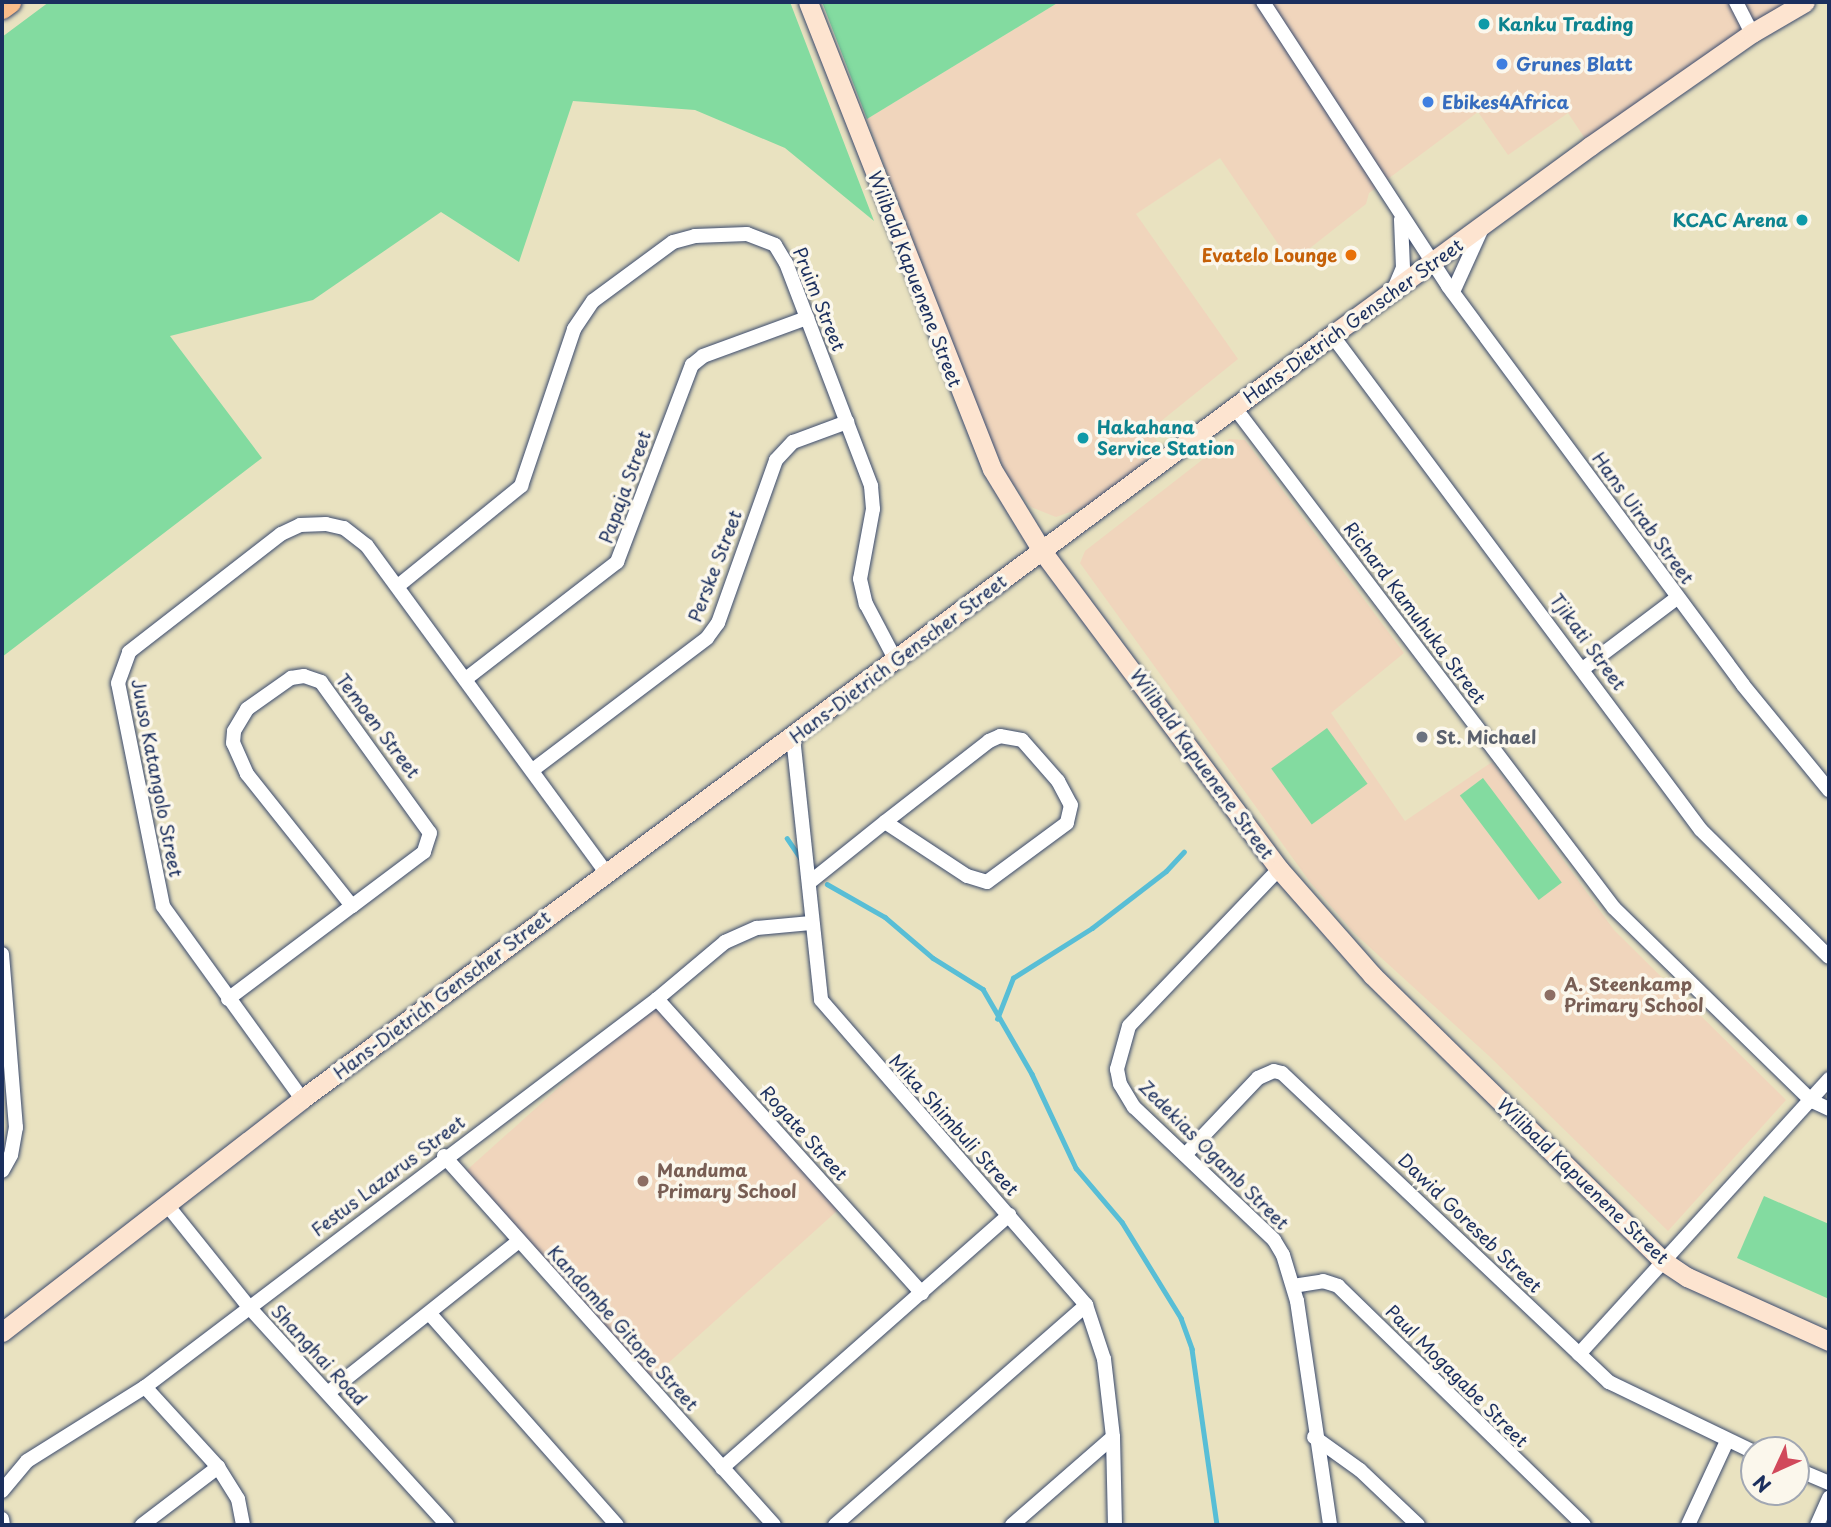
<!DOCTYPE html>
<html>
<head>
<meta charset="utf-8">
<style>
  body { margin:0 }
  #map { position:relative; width:1831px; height:1527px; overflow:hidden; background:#e9e2c0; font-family:"Playpen Sans",sans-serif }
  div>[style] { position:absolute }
  .built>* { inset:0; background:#f0d5bc; transform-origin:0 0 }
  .green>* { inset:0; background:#83dba0; transform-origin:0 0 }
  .stream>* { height:4.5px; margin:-2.25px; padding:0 2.25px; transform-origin:2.25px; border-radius:2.25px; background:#58bed6 }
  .roads { filter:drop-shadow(0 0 2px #3a4a6d) drop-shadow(0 0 2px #3a4a6d) }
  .street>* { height:14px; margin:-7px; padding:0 7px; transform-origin:7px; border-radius:7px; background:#fff }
  .secondary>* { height:19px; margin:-9.5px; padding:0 9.5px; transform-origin:9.5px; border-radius:9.5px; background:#fde4d0 }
  .highway>* { height:24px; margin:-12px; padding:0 12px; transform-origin:12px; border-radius:12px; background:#f9bc8a }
  .dots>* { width:19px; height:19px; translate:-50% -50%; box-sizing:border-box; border:4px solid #fbf7ec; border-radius:50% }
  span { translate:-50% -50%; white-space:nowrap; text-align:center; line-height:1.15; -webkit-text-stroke:7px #fbf7ec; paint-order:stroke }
  .culture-label { font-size:18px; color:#0d838f; font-weight:700 }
  .left { translate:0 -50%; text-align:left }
  .right { translate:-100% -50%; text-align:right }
  .shop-label { font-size:18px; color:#366cbe; font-weight:700 }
  .food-label { font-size:18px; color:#c56008; font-weight:700 }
  .street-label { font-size:18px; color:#1b2f5e }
  .worship-label { font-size:18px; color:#5b616d; font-weight:700 }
  .education-label { font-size:18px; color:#785e54; font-weight:700 }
  .frame { position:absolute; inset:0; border:4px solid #1b2f5e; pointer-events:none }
  .north { position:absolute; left:1740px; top:1436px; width:70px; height:70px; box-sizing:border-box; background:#fbf7ec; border:2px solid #a1a7b3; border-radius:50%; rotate:225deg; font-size:19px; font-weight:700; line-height:28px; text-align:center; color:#1b2f5e }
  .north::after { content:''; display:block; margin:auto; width:24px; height:32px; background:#d1495b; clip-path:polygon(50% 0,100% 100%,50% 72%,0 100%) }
</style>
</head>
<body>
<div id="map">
  <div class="built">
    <i style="clip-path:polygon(1059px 2px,1805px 2px,1590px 146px,1568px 113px,1508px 155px,1478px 112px,1369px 193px,1366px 204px,1291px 263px,1220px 158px,1136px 214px,1238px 359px,1150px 430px,1160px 446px,1127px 477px,1093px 504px,1056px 517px,1031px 507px,1008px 477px,988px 434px,867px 119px)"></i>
    <i style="clip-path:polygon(1229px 439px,1245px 440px,1404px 653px,1331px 713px,1405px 821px,1492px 762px,1614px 930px,1786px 1100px,1668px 1231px,1489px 1056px,1354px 933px,1310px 882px,1080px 563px,1085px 551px)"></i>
    <i style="left:657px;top:999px;width:278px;height:265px;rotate:48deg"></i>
  </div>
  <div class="green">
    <i style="clip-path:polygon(49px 2px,790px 2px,874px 221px,785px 148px,695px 110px,573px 101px,519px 262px,441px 212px,313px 300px,170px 336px,262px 458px,2px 657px,2px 37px)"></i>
    <i style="clip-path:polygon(822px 2px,1059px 2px,867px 119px)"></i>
    <i style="left:1327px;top:728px;width:69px;height:69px;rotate:54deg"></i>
    <i style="left:1483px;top:778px;width:131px;height:29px;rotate:53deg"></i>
    <i style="clip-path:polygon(1764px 1196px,1829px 1224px,1829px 1299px,1737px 1258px)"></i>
  </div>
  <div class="stream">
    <i style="left:787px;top:838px;width:27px;rotate:56deg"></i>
    <i style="left:827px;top:884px;width:67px;rotate:29.6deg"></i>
    <i style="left:885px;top:917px;width:63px;rotate:40.5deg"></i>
    <i style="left:933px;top:958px;width:59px;rotate:31.8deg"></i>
    <i style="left:983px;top:989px;width:98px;rotate:60deg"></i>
    <i style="left:1032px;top:1074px;width:104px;rotate:64.9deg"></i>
    <i style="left:1076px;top:1168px;width:71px;rotate:49.6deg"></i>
    <i style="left:1122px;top:1222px;width:113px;rotate:58.4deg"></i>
    <i style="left:1181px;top:1318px;width:33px;rotate:70deg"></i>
    <i style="left:1192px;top:1349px;width:178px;rotate:81.9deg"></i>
    <i style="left:997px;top:1019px;width:44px;rotate:-68.7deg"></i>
    <i style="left:1013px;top:978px;width:93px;rotate:-32.3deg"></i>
    <i style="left:1092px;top:928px;width:93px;rotate:-37.6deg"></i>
    <i style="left:1166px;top:871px;width:26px;rotate:-47deg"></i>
  </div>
  <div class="roads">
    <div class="street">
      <i style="left:1263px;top:2px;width:339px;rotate:56.9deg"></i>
      <i style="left:1448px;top:286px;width:496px;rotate:53.5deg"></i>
      <i style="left:1743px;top:685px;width:136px;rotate:50.7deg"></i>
      <i style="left:1736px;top:2px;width:35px;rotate:63deg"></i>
      <i style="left:1394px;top:289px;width:23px;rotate:-67deg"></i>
      <i style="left:1403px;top:268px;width:48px;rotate:-92.4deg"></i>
      <i style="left:1453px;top:292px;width:72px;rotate:-65.6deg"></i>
      <i style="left:1332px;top:335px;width:617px;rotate:53.3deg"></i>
      <i style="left:1701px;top:830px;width:180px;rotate:44.8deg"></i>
      <i style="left:1235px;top:408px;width:627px;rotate:52.84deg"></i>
      <i style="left:1614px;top:908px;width:277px;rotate:44.3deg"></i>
      <i style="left:1812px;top:1101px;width:19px;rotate:25deg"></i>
      <i style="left:398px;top:586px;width:159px;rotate:-39.1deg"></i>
      <i style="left:521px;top:486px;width:166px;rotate:-71.3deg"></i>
      <i style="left:574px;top:329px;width:34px;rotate:-56deg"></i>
      <i style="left:593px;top:301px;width:99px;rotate:-36.4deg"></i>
      <i style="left:673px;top:242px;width:23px;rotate:-15deg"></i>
      <i style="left:695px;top:236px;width:52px;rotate:-2.2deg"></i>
      <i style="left:747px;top:234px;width:30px;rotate:21deg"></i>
      <i style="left:775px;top:245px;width:21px;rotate:59deg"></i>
      <i style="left:786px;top:263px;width:239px;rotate:69.1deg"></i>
      <i style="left:871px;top:486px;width:23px;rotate:85deg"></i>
      <i style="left:873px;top:509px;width:71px;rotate:100.5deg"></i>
      <i style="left:860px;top:579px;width:26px;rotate:77deg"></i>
      <i style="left:866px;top:604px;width:64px;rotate:62.2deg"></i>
      <i style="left:1584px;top:668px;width:116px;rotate:-37deg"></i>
      <i style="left:304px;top:676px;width:18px;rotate:19deg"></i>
      <i style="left:321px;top:682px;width:186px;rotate:54.2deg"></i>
      <i style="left:430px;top:833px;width:20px;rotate:108deg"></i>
      <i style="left:424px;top:852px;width:90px;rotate:143.1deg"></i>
      <i style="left:352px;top:906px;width:169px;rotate:-128.5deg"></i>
      <i style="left:247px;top:774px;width:34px;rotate:-114deg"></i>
      <i style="left:233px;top:743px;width:12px;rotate:-85deg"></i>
      <i style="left:234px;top:731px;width:26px;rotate:-59deg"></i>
      <i style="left:247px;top:709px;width:54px;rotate:-35.2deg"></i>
      <i style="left:291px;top:678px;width:13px;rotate:-9deg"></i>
      <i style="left:467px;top:678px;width:190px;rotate:-37.7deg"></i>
      <i style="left:617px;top:562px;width:211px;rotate:-69.2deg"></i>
      <i style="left:692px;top:365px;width:14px;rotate:-39deg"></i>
      <i style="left:703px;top:356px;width:111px;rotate:-20.1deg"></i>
      <i style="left:793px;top:737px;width:264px;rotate:83.9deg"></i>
      <i style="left:821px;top:1000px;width:404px;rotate:49deg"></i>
      <i style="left:1086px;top:1305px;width:57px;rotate:71.6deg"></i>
      <i style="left:1104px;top:1359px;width:79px;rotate:83.4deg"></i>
      <i style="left:1113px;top:1437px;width:88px;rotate:88.7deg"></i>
      <i style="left:534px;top:769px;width:217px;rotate:-37.1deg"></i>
      <i style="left:707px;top:638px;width:19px;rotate:-54deg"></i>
      <i style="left:718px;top:623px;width:173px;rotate:-70.4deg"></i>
      <i style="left:776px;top:460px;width:25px;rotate:-47deg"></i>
      <i style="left:793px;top:442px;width:58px;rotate:-20.3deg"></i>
      <i style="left:1279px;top:869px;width:217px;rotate:133.7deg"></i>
      <i style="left:1129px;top:1026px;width:45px;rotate:105.6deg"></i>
      <i style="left:1117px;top:1069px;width:15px;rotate:79deg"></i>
      <i style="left:1120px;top:1084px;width:27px;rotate:59deg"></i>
      <i style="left:1134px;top:1107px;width:193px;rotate:43.5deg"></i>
      <i style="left:1274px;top:1240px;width:17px;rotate:59deg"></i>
      <i style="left:1283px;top:1255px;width:48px;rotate:73.1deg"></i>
      <i style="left:1297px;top:1301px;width:226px;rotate:81.6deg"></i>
      <i style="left:810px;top:882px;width:96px;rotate:-38.7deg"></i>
      <i style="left:885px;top:822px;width:132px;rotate:-37.9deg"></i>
      <i style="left:989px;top:741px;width:12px;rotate:-24deg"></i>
      <i style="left:1000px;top:736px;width:22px;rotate:10deg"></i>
      <i style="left:1022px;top:740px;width:55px;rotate:48.7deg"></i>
      <i style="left:1058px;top:781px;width:27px;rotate:62deg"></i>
      <i style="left:1071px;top:805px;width:18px;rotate:103deg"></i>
      <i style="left:1067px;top:823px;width:99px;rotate:143.6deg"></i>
      <i style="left:987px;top:882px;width:21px;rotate:-163deg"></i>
      <i style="left:967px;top:876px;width:98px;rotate:-146.6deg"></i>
      <i style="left:2px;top:954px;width:174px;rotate:85.4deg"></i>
      <i style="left:16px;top:1127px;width:28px;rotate:100deg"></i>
      <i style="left:11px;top:1155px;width:18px;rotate:119deg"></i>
      <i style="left:228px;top:999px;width:155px;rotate:-36.9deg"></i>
      <i style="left:657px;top:999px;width:396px;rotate:48deg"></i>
      <i style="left:302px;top:1099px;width:238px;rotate:-125.8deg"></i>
      <i style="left:163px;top:906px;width:227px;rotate:-101.4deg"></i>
      <i style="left:118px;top:683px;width:33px;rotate:-70deg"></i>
      <i style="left:129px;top:652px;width:192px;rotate:-37.8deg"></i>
      <i style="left:281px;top:534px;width:21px;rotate:-25deg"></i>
      <i style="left:300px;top:525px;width:26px;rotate:-2deg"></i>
      <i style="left:326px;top:524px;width:18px;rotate:13deg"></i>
      <i style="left:344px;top:528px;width:29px;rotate:38deg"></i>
      <i style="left:367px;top:546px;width:405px;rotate:53.8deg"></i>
      <i style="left:1185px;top:1155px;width:106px;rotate:-46.5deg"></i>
      <i style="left:1258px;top:1078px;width:17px;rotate:-24deg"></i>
      <i style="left:1274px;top:1071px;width:8px;rotate:14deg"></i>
      <i style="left:1282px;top:1073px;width:450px;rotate:43.4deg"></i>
      <i style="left:1609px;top:1382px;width:161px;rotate:25.8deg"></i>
      <i style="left:444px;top:1156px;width:495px;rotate:48.2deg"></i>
      <i style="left:168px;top:1206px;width:128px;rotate:51.3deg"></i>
      <i style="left:248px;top:1306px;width:296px;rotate:47.7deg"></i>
      <i style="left:1293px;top:1286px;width:30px;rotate:-9deg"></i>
      <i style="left:1323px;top:1281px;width:16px;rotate:18deg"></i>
      <i style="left:1338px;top:1286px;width:343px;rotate:44.2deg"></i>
      <i style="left:430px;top:1314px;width:282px;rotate:48.5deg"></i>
      <i style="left:1579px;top:1354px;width:372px;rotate:-47.7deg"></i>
      <i style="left:145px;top:1387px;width:108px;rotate:47.6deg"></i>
      <i style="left:218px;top:1467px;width:38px;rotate:58deg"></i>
      <i style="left:238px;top:1499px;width:26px;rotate:79deg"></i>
      <i style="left:329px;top:1392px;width:243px;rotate:-38.5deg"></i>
      <i style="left:1314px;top:1437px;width:57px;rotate:35.7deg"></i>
      <i style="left:1360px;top:1470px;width:80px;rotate:43.5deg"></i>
      <i style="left:722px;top:1468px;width:383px;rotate:-41.4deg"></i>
      <i style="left:1796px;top:1469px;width:36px;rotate:23deg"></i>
      <i style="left:2px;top:1491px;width:39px;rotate:-50deg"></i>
      <i style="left:27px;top:1461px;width:139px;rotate:-32.1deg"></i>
      <i style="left:145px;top:1387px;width:642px;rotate:-37.16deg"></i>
      <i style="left:657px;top:999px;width:89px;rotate:-40deg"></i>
      <i style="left:725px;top:942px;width:35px;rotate:-24deg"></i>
      <i style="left:757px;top:928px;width:54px;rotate:-5.3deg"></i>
      <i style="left:2px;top:1519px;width:6px;rotate:81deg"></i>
      <i style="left:142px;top:1525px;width:96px;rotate:-37.3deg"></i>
      <i style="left:835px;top:1525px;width:334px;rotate:-41.2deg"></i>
      <i style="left:1012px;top:1525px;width:134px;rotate:-41.1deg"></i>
      <i style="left:1688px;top:1525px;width:93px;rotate:-65.1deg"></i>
      <i style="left:1817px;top:1525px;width:30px;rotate:-66deg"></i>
    </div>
    <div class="secondary">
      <i style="left:808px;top:2px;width:502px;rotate:68.5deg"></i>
      <i style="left:992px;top:469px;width:96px;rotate:58.6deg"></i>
      <i style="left:1042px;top:551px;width:397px;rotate:53.3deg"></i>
      <i style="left:1279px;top:869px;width:141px;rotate:48.7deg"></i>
      <i style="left:1372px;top:975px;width:408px;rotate:44.5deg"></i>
      <i style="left:1663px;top:1261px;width:29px;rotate:34deg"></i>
      <i style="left:1687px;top:1277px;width:156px;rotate:24.3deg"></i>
      <i style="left:2px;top:1332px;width:380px;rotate:-37.8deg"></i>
      <i style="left:302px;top:1099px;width:1282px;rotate:-36.57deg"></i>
      <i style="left:1332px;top:335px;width:320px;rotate:-36.2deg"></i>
      <i style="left:1590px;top:146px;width:198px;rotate:-34.9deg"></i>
      <i style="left:1752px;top:33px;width:61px;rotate:-30.3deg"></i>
    </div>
    <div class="highway">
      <i style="left:2px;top:7px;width:9px;rotate:-36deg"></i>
    </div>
  </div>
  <div class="dots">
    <i style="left:1484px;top:24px;background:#0f9aa8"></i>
    <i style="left:1502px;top:64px;background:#3f7fe0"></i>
    <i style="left:1428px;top:102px;background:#3f7fe0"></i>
    <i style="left:1802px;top:220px;background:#0f9aa8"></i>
    <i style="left:1351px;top:255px;background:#e8710a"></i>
    <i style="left:1083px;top:438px;background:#0f9aa8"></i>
    <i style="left:1422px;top:737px;background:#6b7280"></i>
    <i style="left:1550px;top:995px;background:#8d6e63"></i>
    <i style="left:643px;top:1181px;background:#8d6e63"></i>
  </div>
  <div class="culture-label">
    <span class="left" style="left:1498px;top:24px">Kanku Trading</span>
    <span class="right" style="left:1788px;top:220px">KCAC Arena</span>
    <span class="left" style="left:1097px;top:438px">Hakahana<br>Service Station</span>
  </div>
  <div class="shop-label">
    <span class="left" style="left:1516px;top:64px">Grunes Blatt</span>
    <span class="left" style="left:1442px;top:102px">Ebikes4Africa</span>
  </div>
  <div class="food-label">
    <span class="right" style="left:1337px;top:255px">Evatelo Lounge</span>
  </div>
  <div class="street-label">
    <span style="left:915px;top:279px;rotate:69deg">Wilibald Kapuenene Street</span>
    <span style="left:819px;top:299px;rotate:68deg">Pruim Street</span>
    <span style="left:1353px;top:321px;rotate:-36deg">Hans-Dietrich Genscher Street</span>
    <span style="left:625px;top:487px;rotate:-70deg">Papaja Street</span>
    <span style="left:1643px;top:518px;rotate:54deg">Hans Uirab Street</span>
    <span style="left:715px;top:566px;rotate:-69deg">Perske Street</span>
    <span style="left:1415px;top:613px;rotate:53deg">Richard Kamuhuka Street</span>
    <span style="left:1588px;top:642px;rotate:54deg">Tjikati Street</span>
    <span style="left:898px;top:659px;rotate:-37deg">Hans-Dietrich Genscher Street</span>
    <span style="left:378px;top:726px;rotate:53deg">Temoen Street</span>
    <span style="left:1202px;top:764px;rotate:54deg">Wilibald Kapuenene Street</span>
    <span style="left:157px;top:778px;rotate:79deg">Juuso Katangolo Street</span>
    <span style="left:442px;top:995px;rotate:-37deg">Hans-Dietrich Genscher Street</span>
    <span style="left:954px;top:1125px;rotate:48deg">Mika Shimbuli Street</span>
    <span style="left:804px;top:1133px;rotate:48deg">Rogate Street</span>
    <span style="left:1214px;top:1155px;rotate:45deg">Zedekias Ogamb Street</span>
    <span style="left:388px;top:1176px;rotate:-37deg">Festus Lazarus Street</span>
    <span style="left:1583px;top:1181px;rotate:44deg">Wilibald Kapuenene Street</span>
    <span style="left:1470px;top:1223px;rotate:44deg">Dawid Goreseb Street</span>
    <span style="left:623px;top:1328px;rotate:48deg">Kandombe Gitope Street</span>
    <span style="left:319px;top:1355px;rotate:47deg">Shanghai Road</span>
    <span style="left:1457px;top:1376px;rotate:45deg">Paul Mogagabe Street</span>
  </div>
  <div class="worship-label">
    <span class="left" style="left:1436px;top:737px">St. Michael</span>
  </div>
  <div class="education-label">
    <span class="left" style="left:1564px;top:995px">A. Steenkamp<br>Primary School</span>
    <span class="left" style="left:657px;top:1181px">Manduma<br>Primary School</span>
  </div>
  <div class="frame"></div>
  <div class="north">N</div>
</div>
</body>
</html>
